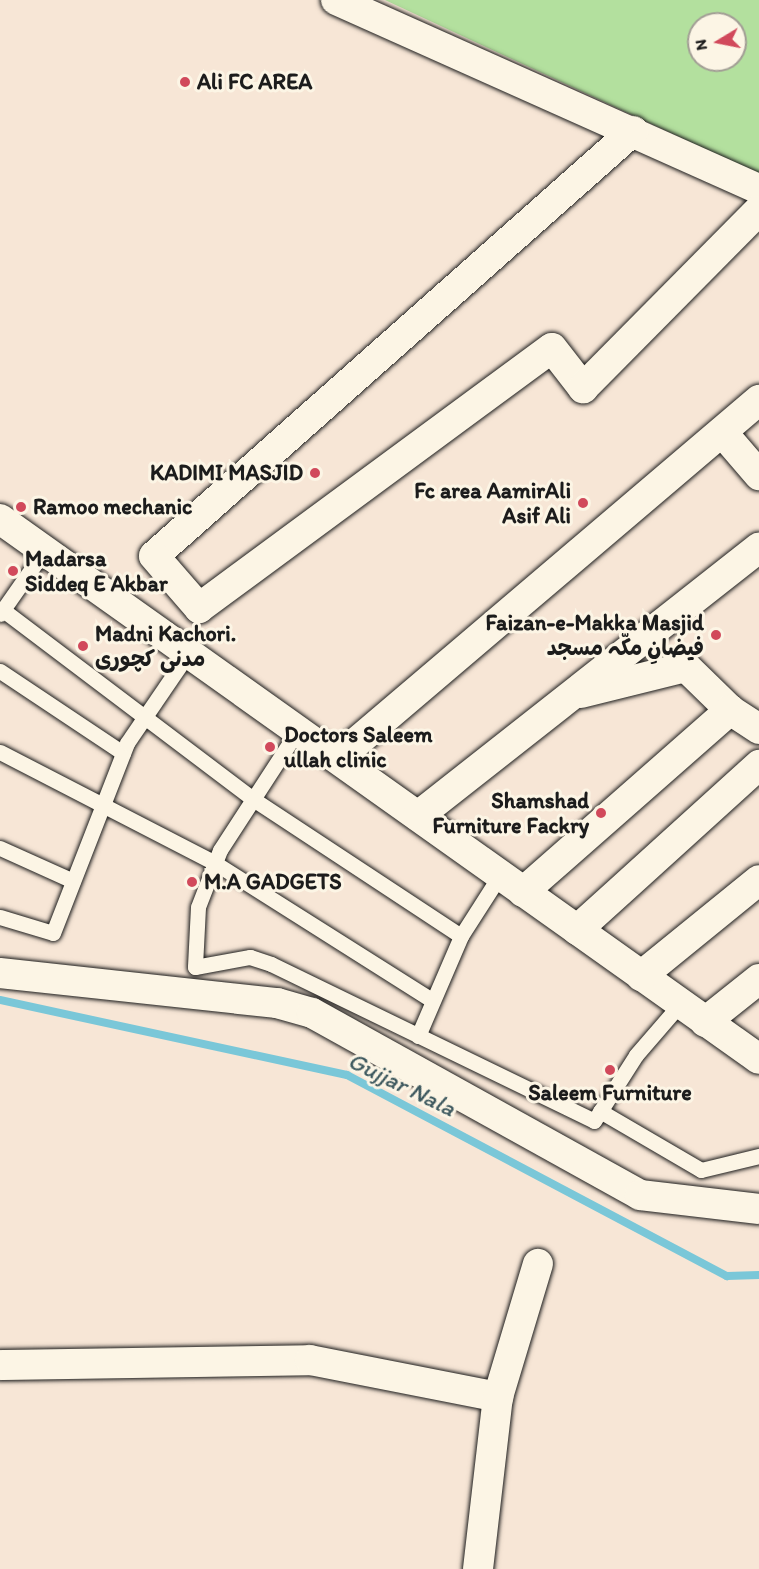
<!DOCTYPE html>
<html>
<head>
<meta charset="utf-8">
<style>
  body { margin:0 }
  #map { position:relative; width:759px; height:1569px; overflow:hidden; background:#f7e6d6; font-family:Itim,"Playpen Sans Arabic",sans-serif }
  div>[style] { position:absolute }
  .green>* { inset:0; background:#b3e09e }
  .stream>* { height:8px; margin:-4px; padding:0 4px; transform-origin:4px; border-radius:4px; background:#7ac7d8 }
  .roads { filter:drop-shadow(0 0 2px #1c1c1c) drop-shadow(0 0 2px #1c1c1c) }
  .service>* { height:15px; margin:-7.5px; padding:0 7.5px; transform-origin:7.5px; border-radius:7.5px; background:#fcf5e5 }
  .minor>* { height:30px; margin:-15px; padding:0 15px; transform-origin:15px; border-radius:15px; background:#fcf5e5 }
  .dots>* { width:16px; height:16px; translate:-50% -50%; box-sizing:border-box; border:3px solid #fcf5e5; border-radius:50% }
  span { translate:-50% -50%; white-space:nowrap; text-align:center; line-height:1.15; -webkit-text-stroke:6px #fcf5e5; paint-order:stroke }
  .poi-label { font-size:22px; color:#1c1c1c; font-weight:700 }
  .left { translate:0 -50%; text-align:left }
  .right { translate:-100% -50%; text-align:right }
  .water-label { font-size:24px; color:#3d585e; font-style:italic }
  .north { position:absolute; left:687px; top:12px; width:60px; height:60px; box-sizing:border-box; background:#fcf5e5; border:2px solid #a29e95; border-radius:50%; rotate:260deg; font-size:16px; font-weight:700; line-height:24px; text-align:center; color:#1c1c1c }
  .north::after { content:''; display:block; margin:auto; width:21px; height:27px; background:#d1495b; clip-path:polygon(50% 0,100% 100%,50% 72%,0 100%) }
</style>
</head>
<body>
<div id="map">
  <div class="green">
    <i style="clip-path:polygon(evenodd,385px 0,759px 0,759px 174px,385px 0,699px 24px,735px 24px,735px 60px,699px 60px,699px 24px)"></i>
  </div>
  <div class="stream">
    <i style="left:0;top:1000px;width:355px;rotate:12.2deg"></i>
    <i style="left:347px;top:1075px;width:430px;rotate:27.9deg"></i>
    <i style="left:727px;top:1276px;width:32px;rotate:-2deg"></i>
  </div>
  <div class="roads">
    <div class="service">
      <i style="left:3px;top:610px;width:313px;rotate:37.1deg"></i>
      <i style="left:253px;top:799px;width:249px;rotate:33.4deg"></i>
      <i style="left:0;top:614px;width:77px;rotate:-55.1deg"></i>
      <i style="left:0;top:671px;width:148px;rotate:33.7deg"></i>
      <i style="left:298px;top:730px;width:143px;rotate:123deg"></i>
      <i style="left:220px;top:850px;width:61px;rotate:111.1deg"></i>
      <i style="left:198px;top:907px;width:60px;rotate:92.9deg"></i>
      <i style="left:195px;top:967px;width:56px;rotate:-10.3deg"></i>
      <i style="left:250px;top:957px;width:22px;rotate:18deg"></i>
      <i style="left:271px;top:964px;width:359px;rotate:25.9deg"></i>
      <i style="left:594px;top:1121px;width:78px;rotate:-57.5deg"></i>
      <i style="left:636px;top:1055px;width:67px;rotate:-49.2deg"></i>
      <i style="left:0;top:752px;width:242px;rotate:27.3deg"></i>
      <i style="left:215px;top:863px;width:257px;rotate:32.3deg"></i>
      <i style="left:0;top:848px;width:80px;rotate:24.3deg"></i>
      <i style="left:0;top:917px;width:55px;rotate:16.8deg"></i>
      <i style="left:53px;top:933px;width:204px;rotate:-68.7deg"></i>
      <i style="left:127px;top:743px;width:110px;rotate:-55.7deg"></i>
      <i style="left:418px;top:1036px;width:109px;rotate:-66.7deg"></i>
      <i style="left:461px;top:936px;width:72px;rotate:-57.4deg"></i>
      <i style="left:600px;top:1111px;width:117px;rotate:30.3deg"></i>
      <i style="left:701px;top:1170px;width:60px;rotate:-13.6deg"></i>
    </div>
    <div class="minor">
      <i style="left:336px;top:0;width:463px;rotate:24.1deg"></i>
      <i style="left:633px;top:131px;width:640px;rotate:138.42deg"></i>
      <i style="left:154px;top:556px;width:69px;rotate:49.1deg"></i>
      <i style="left:199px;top:608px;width:438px;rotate:-36.4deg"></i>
      <i style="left:552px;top:348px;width:51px;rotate:52.2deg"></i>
      <i style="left:583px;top:388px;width:250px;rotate:-45.3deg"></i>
      <i style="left:722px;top:432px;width:57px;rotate:49.3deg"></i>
      <i style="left:0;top:519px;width:931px;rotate:35.43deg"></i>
      <i style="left:581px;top:693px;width:108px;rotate:-13.9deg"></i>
      <i style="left:686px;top:667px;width:62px;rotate:44.3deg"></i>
      <i style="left:338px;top:758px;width:553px;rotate:-40.38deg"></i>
      <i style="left:418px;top:816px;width:434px;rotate:-38.2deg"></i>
      <i style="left:523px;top:892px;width:276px;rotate:-41.3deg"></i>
      <i style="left:730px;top:710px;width:35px;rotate:33deg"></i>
      <i style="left:577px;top:930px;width:246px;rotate:-42.2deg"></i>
      <i style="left:0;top:973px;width:279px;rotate:6.2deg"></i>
      <i style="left:277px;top:1003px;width:36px;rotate:16deg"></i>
      <i style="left:312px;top:1013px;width:375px;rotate:29deg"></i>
      <i style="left:640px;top:1195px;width:120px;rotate:6.7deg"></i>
      <i style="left:641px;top:976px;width:152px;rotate:-39.1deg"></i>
      <i style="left:705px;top:1022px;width:69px;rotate:-38.5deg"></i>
      <i style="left:0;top:1365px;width:310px;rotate:-0.9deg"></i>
      <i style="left:310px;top:1360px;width:192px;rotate:11.1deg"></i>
      <i style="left:478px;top:1569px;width:173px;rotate:-83.4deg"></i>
      <i style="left:498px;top:1397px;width:139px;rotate:-73.3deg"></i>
    </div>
  </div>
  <div class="dots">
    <i style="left:185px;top:82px;background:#d1495b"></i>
    <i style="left:315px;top:473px;background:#d1495b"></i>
    <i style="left:583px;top:503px;background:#d1495b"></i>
    <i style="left:21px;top:507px;background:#d1495b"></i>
    <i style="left:13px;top:571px;background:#d1495b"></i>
    <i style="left:716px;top:635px;background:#d1495b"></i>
    <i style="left:83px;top:646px;background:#d1495b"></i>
    <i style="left:270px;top:747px;background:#d1495b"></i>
    <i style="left:601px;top:813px;background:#d1495b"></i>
    <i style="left:192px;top:882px;background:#d1495b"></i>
    <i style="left:610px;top:1070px;background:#d1495b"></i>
  </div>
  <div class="poi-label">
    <span class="left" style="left:197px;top:82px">Ali FC AREA</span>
    <span class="right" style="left:303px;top:473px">KADIMI MASJID</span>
    <span class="right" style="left:571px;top:503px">Fc area AamirAli<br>Asif Ali</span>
    <span class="left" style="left:33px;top:507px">Ramoo mechanic</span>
    <span class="left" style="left:25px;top:571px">Madarsa<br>Siddeq E Akbar</span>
    <span class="right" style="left:704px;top:635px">Faizan-e-Makka Masjid<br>فیضانِ مکّہ مسجد</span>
    <span class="left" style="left:95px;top:646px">Madni Kachori.<br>مدنی کچوری</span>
    <span class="left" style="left:284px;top:747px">Doctors Saleem<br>ullah clinic</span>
    <span class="right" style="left:589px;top:813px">Shamshad<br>Furniture Fackry</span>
    <span class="left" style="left:204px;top:882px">M.A GADGETS</span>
    <span style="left:610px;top:1093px">Saleem Furniture</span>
  </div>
  <div class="water-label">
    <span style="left:402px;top:1084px;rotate:26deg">Gujjar Nala</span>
  </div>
  <div class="north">N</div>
</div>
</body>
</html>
